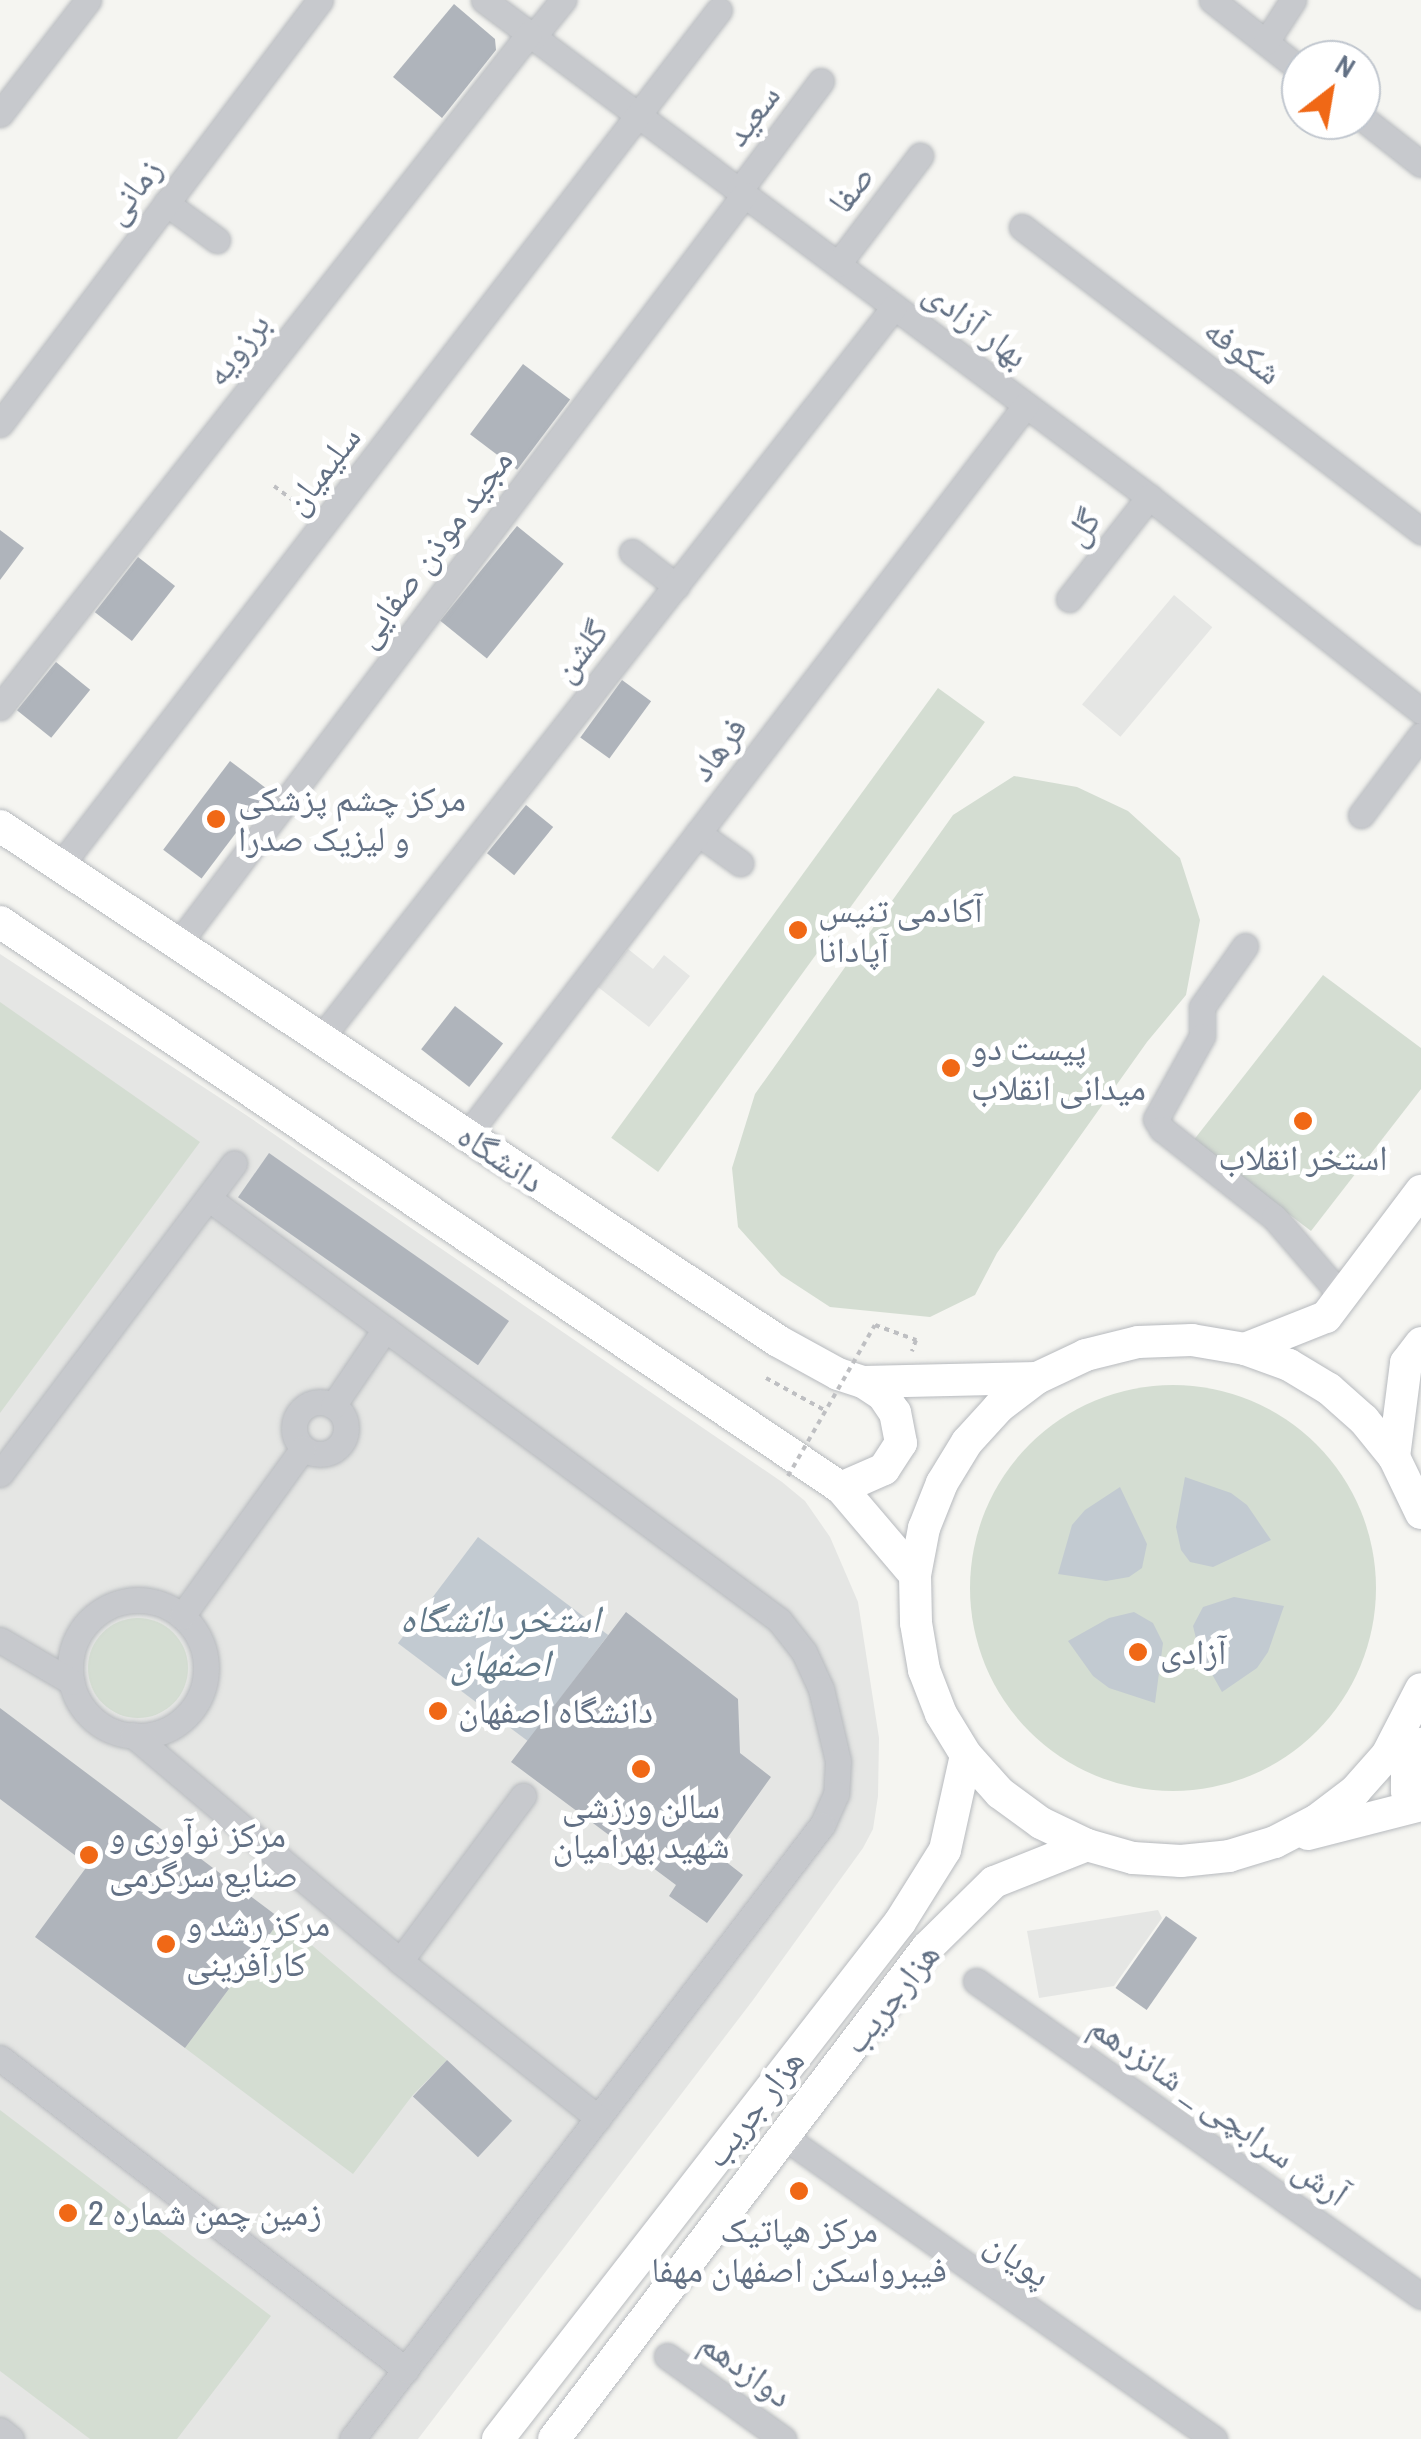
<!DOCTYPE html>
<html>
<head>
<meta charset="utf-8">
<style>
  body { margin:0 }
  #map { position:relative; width:1421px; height:2439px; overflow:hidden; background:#f5f5f1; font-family:"Archivo Narrow","Noto Naskh Arabic",sans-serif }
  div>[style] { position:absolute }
  .built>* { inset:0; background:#e5e6e4; transform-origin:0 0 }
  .green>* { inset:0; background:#d4ddd2; transform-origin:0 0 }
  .round { border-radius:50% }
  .water>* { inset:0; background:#c2cad1; transform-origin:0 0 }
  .building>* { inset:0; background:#afb4bb; transform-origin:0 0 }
  .path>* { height:4px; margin-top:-2px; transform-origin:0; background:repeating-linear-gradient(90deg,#bebfc2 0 5px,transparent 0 10px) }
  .roads { filter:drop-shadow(0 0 2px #b7babe) drop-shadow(0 0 2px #b7babe) }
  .minor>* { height:25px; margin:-12.5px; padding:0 12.5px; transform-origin:12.5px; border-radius:12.5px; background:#c7c9cd }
  .minor>.ring { margin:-12.5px; padding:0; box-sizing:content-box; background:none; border:25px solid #c7c9cd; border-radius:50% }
  .major>* { height:32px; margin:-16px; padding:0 16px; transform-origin:16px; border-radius:16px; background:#fff }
  .path-bridge>* { height:4px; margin-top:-2px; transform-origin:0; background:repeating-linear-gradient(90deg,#bebfc2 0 5px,transparent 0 10px) }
  .dots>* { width:28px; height:28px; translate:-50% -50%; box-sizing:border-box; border:5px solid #fff; border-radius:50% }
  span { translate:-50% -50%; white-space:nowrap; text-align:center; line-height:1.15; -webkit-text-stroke:10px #fff; paint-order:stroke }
  .street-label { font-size:35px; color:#627084 }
  .poi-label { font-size:35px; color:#627084 }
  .left { translate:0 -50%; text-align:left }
  .water-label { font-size:38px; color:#627989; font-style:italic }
  .north { position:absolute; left:1281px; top:40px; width:100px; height:100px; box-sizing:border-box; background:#fff; border:2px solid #c0c6ce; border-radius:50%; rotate:31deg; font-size:28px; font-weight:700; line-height:40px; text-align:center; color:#627084 }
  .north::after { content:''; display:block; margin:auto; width:35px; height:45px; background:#f06816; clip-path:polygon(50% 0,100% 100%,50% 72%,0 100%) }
</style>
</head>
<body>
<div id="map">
  <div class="built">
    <i style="left:1174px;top:595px;width:50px;height:143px;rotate:40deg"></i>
    <i style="clip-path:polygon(628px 949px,653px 969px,664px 955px,690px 976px,649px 1027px,598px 987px)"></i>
    <i style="clip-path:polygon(0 954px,246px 1115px,782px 1482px,805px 1501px,830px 1537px,858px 1602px,879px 1738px,878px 1796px,873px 1829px,863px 1848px,753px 2000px,418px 2439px,0 2439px)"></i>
    <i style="clip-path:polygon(1158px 1910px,1162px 1918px,1114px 1986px,1039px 1998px,1027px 1931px)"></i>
  </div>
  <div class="green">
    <i style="left:938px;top:688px;width:58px;height:556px;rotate:36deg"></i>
    <i style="clip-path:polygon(1014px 776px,1077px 787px,1128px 811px,1180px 858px,1200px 920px,1186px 995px,1147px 1042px,997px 1253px,975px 1295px,930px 1317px,830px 1307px,781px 1275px,738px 1227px,732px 1168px,755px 1094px,953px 815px)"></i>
    <i style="clip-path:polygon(1323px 975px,1421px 1048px,1421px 1089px,1311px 1231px,1193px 1141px)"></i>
    <i style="clip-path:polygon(0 1002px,200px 1142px,0 1413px)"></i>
    <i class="round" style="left:970px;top:1385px;width:406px;height:406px"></i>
    <i class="round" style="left:88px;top:1618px;width:100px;height:100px"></i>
    <i style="clip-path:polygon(281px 1919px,447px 2060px,412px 2096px,353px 2174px,185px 2048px)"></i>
    <i style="clip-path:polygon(0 2110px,271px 2316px,177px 2439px,90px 2439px,0 2371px)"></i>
  </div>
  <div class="water">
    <i style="clip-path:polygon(1185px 1477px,1231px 1493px,1247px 1505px,1271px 1540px,1213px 1567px,1190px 1562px,1181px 1550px,1176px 1527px)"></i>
    <i style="clip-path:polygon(1120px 1487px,1147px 1544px,1142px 1568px,1129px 1577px,1106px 1581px,1058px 1574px,1072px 1525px,1085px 1510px)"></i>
    <i style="left:478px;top:1537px;width:163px;height:133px;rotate:37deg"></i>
    <i style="clip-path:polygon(1234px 1597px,1284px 1606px,1268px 1652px,1257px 1668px,1222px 1692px,1199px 1651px,1193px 1626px,1203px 1607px)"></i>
    <i style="clip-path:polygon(1134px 1612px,1153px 1623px,1163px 1643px,1155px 1703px,1109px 1688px,1093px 1676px,1068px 1641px,1109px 1618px)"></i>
  </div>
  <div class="building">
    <i style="clip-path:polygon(454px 4px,495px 39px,496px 50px,442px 118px,393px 77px)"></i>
    <i style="left:523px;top:364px;width:59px;height:88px;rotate:37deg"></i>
    <i style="left:517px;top:526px;width:60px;height:122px;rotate:39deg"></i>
    <i style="clip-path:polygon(0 530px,24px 548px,0 580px)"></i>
    <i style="left:138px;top:557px;width:47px;height:70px;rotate:38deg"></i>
    <i style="left:56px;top:662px;width:44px;height:62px;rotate:39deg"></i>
    <i style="left:622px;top:680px;width:36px;height:71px;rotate:36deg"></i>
    <i style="left:230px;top:761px;width:48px;height:111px;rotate:37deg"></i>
    <i style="left:526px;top:805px;width:35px;height:62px;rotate:39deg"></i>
    <i style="left:455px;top:1006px;width:61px;height:55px;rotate:38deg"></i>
    <i style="left:269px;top:1153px;width:293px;height:54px;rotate:35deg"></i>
    <i style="clip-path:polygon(626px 1612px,738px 1699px,740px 1753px,771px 1777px,716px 1854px,743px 1875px,707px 1923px,669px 1896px,676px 1885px,511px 1762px)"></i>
    <i style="clip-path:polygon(0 1708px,281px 1919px,185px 2048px,35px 1937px,88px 1865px,0 1799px)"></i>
    <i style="left:1166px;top:1916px;width:38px;height:88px;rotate:35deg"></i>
    <i style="left:447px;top:2060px;width:89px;height:50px;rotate:43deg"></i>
  </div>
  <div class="path">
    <i style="left:274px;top:486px;width:38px;rotate:37deg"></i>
    <i style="left:875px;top:1325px;width:44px;rotate:20.1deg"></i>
    <i style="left:916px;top:1340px;width:12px;rotate:110deg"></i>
    <i style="left:766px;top:1378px;width:68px;rotate:28.8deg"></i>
  </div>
  <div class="roads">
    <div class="minor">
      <i style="left:484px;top:0;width:830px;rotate:36.77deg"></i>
      <i style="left:1149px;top:497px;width:346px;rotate:38.2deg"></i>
      <i style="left:1212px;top:0;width:113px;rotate:38.2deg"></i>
      <i style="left:533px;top:37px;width:48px;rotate:-51deg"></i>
      <i style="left:1266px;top:42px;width:50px;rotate:-57.3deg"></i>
      <i style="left:0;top:114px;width:144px;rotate:-52.3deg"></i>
      <i style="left:1361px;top:117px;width:76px;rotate:38.1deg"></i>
      <i style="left:739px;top:191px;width:137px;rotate:-53.3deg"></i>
      <i style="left:166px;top:203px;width:63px;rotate:36deg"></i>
      <i style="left:1022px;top:227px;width:502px;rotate:37.3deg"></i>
      <i style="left:838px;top:264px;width:136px;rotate:-52.8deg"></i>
      <i style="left:0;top:424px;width:531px;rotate:-52.96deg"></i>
      <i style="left:632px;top:552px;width:56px;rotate:37.7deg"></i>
      <i style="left:1069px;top:599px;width:130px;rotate:-51.9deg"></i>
      <i style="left:0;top:707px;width:856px;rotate:-51.83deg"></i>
      <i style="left:1361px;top:815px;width:100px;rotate:-53.1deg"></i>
      <i style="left:698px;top:833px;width:52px;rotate:35.5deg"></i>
      <i style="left:60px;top:866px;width:1080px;rotate:-52.41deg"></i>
      <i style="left:178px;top:944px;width:939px;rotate:-52.92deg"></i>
      <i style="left:1245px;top:946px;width:75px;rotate:125.2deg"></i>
      <i style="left:1202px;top:1007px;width:29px;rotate:90deg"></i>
      <i style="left:1202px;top:1036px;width:95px;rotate:119deg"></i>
      <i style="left:1156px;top:1119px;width:12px;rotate:59deg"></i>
      <i style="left:1162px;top:1129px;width:142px;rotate:38.2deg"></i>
      <i style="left:1274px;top:1217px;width:104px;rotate:49.3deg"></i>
      <i style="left:321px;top:1038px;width:929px;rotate:-51.91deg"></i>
      <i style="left:467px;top:1135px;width:919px;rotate:-52.56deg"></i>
      <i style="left:208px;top:1198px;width:710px;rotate:36.47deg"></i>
      <i style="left:779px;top:1620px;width:41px;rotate:52deg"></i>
      <i style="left:804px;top:1652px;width:41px;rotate:65.3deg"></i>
      <i style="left:821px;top:1689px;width:74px;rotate:76.7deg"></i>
      <i style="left:838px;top:1761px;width:33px;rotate:93deg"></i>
      <i style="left:836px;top:1794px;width:34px;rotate:114deg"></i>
      <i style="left:822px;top:1825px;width:773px;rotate:127.43deg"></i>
      <i class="ring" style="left:294px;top:1402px;width:27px;height:27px"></i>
      <i style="left:333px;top:1406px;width:93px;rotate:-56deg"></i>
      <i style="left:0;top:1474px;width:389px;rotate:-53deg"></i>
      <i class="ring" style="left:70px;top:1600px;width:111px;height:111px"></i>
      <i style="left:182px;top:1616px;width:207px;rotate:-54.2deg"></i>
      <i style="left:0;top:1640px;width:83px;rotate:30.3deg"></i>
      <i style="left:133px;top:1735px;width:350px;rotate:40.2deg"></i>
      <i style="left:400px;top:1961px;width:253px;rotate:38.4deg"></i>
      <i style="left:400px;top:1961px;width:206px;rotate:-53.3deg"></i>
      <i style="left:976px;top:1981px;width:545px;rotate:35.29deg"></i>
      <i style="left:0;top:2058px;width:512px;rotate:37.54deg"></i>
      <i style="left:783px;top:2136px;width:527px;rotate:35.11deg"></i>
      <i style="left:667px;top:2356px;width:143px;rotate:35.6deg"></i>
      <i style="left:0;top:2430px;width:14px;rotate:39deg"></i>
    </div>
    <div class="major">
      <i style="left:0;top:826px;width:933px;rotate:33.5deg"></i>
      <i style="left:778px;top:1341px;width:68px;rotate:28.8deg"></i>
      <i style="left:838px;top:1374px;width:26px;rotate:18deg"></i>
      <i style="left:863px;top:1382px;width:174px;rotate:-1.3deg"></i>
      <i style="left:0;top:922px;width:1014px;rotate:33.94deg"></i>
      <i style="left:841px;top:1488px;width:114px;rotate:49.6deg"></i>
      <i style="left:1245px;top:1349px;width:87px;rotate:-21.6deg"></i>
      <i style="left:1326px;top:1317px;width:158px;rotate:-53deg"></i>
      <i style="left:1394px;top:1457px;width:95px;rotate:-82.7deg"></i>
      <i style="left:1406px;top:1363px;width:25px;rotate:-53deg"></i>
      <i style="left:841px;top:1488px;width:47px;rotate:-23.8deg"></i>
      <i style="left:884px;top:1469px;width:31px;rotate:-57deg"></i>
      <i style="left:901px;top:1443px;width:31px;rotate:-101deg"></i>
      <i style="left:895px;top:1413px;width:22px;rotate:-124deg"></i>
      <i style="left:883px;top:1395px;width:24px;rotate:-147deg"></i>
      <i style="left:1421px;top:1513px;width:62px;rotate:-115.7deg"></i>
      <i style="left:1394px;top:1457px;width:48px;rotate:-129deg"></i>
      <i style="left:1364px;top:1420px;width:47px;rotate:-138.5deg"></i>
      <i style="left:1329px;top:1389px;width:47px;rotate:-149deg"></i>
      <i style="left:1289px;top:1365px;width:47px;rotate:-160deg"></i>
      <i style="left:1245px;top:1349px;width:54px;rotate:-170.4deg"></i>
      <i style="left:1192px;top:1340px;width:54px;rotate:177.9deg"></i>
      <i style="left:1138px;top:1342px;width:54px;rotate:166deg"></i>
      <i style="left:1086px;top:1355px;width:54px;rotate:154.9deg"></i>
      <i style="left:1037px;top:1378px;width:48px;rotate:142.7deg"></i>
      <i style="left:999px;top:1407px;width:47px;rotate:132.4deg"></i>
      <i style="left:967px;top:1442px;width:48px;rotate:121.4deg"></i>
      <i style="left:942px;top:1483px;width:48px;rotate:111.8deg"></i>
      <i style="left:924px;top:1528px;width:48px;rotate:100.8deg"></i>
      <i style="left:915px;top:1575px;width:48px;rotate:88.8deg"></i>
      <i style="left:916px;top:1623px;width:48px;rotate:80.3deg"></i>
      <i style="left:924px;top:1670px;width:47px;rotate:68.9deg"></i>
      <i style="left:941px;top:1714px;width:48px;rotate:58.6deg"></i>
      <i style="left:966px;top:1755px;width:51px;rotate:48.2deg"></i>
      <i style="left:1000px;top:1793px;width:51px;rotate:36.2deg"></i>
      <i style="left:1041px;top:1823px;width:51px;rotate:25.6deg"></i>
      <i style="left:1087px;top:1845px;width:48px;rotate:15.8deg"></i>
      <i style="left:1133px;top:1858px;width:48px;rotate:3.6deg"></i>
      <i style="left:1181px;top:1861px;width:48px;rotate:-5.9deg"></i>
      <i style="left:1229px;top:1856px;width:48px;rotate:-16.9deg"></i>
      <i style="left:1275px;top:1842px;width:47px;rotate:-27.6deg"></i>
      <i style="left:1317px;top:1820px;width:48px;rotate:-37.3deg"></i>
      <i style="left:1355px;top:1791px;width:48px;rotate:-48.4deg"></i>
      <i style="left:1387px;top:1755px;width:74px;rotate:-62.7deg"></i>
      <i style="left:1420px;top:1805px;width:19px;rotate:-133deg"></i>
      <i style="left:1407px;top:1791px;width:24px;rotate:-90deg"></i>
      <i style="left:1407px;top:1767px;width:27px;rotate:-59deg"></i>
      <i style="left:1308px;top:1834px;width:117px;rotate:-14.4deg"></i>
      <i style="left:498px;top:2439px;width:655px;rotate:-52.13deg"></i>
      <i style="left:900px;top:1922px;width:85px;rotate:-58deg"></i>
      <i style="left:945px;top:1850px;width:97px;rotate:-77.5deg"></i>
      <i style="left:554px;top:2439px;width:617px;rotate:-52.78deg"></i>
      <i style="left:927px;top:1948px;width:94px;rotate:-44.6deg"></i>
      <i style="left:994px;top:1882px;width:100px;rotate:-21.7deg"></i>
    </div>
  </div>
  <div class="path-bridge">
    <i style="left:788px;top:1476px;width:174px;rotate:-60.1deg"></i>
  </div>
  <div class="dots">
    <i style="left:216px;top:819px;background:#f06816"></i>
    <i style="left:798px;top:930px;background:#f06816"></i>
    <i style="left:951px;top:1068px;background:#f06816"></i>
    <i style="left:1303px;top:1121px;background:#f06816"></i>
    <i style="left:1138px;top:1652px;background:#f06816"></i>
    <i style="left:438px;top:1711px;background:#f06816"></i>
    <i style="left:641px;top:1769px;background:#f06816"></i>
    <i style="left:89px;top:1855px;background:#f06816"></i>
    <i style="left:166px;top:1944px;background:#f06816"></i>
    <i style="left:799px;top:2191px;background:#f06816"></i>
    <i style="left:68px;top:2213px;background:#f06816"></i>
  </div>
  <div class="street-label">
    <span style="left:752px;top:115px;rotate:-53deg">سعید</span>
    <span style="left:851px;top:189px;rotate:-53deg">صفا</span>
    <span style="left:132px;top:191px;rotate:-53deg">زمانی</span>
    <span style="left:976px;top:324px;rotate:37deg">بهار آزادی</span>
    <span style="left:237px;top:349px;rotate:-52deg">برزویه</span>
    <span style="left:1243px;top:351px;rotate:37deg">شکوفه</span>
    <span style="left:322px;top:470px;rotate:-52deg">سلیمیان</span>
    <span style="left:1082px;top:527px;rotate:-52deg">گل</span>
    <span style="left:433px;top:548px;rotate:-53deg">مجید موذن صفایی</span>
    <span style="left:580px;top:651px;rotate:-52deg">گلشن</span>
    <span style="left:718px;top:749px;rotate:-53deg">فرهاد</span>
    <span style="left:501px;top:1158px;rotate:34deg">دانشگاه</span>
    <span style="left:891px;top:1998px;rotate:-51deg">هزارجریب</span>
    <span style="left:754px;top:2108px;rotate:-52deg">هزار جریب</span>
    <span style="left:1219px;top:2110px;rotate:35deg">آرش سرابچی _ شانزدهم</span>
    <span style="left:1018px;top:2259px;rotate:35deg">پویان</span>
    <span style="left:746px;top:2369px;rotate:36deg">دوازدهم</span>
  </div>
  <div class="poi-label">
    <span class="left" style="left:238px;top:819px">مرکز چشم پزشکی<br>و لیزیک صدرا</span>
    <span class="left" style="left:818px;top:930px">آکادمی تنیس<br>آپادانا</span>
    <span class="left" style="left:971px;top:1068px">پیست دو<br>میدانی انقلاب</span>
    <span style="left:1303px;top:1158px">استخر انقلاب</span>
    <span class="left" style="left:1160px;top:1652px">آزادی</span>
    <span class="left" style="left:458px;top:1711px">دانشگاه اصفهان</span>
    <span style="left:641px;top:1826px">سالن ورزشی<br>شهید بهرامیان</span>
    <span class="left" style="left:109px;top:1855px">مرکز نوآوری و<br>صنایع سرگرمی</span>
    <span class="left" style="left:186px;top:1944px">مرکز رشد و<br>کارآفرینی</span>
    <span class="left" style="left:88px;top:2213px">زمین چمن شماره 2</span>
    <span style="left:799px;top:2250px">مرکز هپاتیک<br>فیبرواسکن اصفهان مهفا</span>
  </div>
  <div class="water-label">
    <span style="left:500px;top:1641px">استخر دانشگاه<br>اصفهان</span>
  </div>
  <div class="north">N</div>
</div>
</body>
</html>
